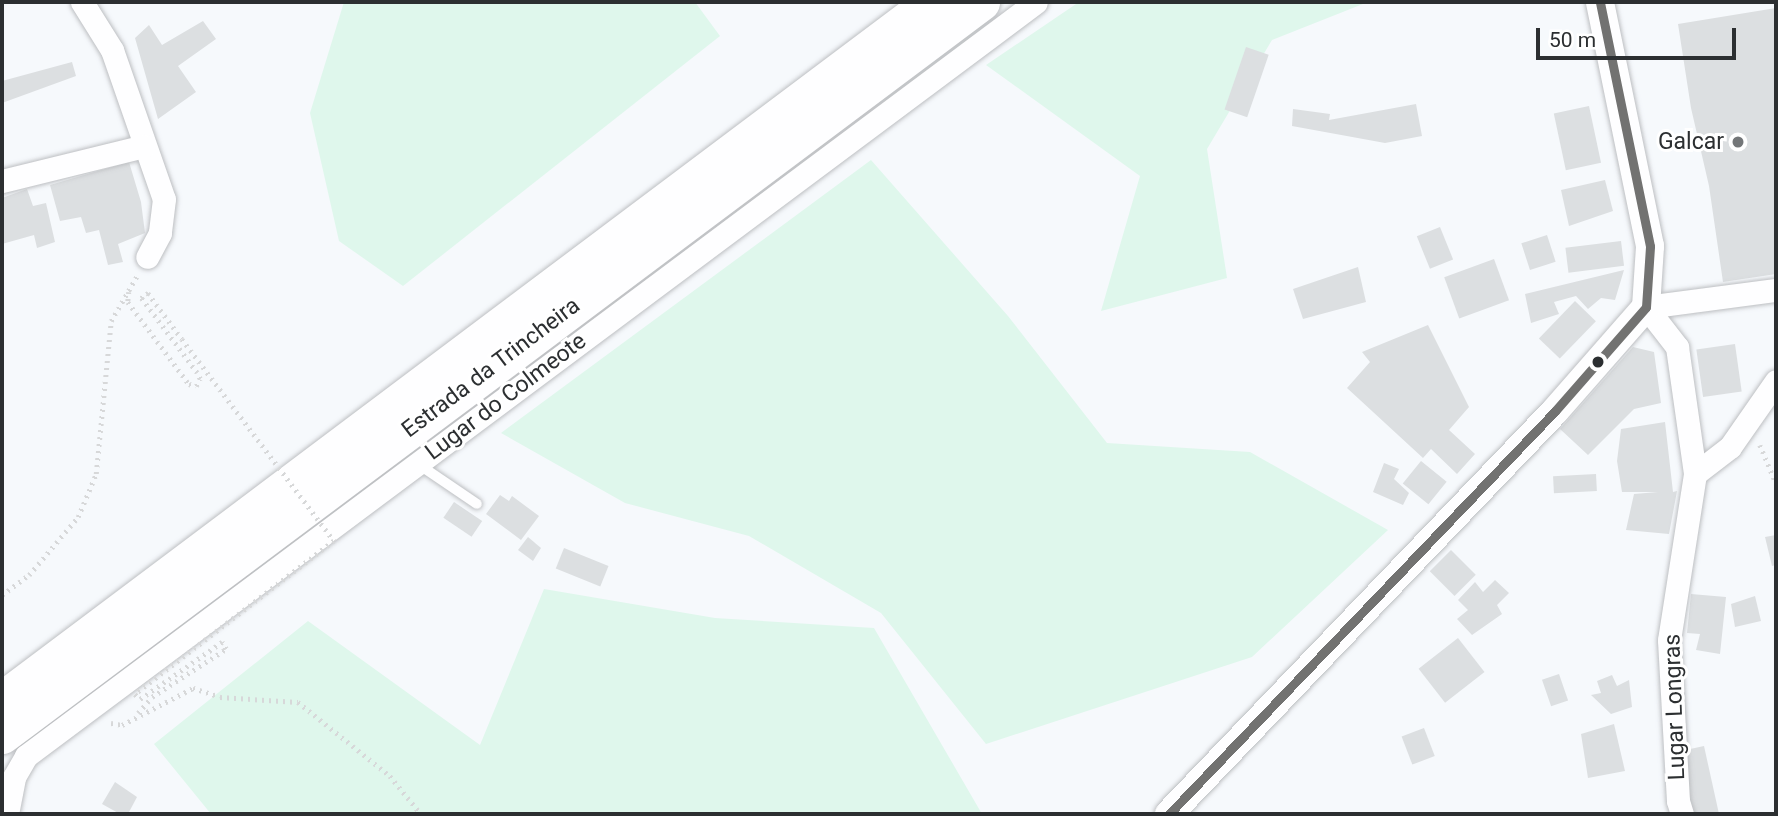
<!DOCTYPE html>
<html>
<head>
<meta charset="utf-8">
<style>
  body { margin:0 }
  #map { position:relative; width:1778px; height:816px; overflow:hidden; background:#f6f9fc; font-family:Roboto,sans-serif }
  div>[style] { position:absolute }
  .green>* { inset:0; background:#dff7ec }
  .building>* { inset:0; background:#dcdfe1; transform-origin:0 0 }
  .path>* { height:4.5px; margin-top:-2.25px; transform-origin:0; background:repeating-linear-gradient(90deg,#d7d8d9 0 2px,transparent 0 7px) }
  .roads { filter:drop-shadow(0 0 2px #bdbfc2) drop-shadow(0 0 2px #bdbfc2) }
  .service>* { height:10px; margin:-5px; padding:0 5px; transform-origin:5px; border-radius:5px; background:#fefeff }
  .minor>* { height:23px; margin:-11.5px; padding:0 11.5px; transform-origin:11.5px; border-radius:11.5px; background:#fefeff }
  .tertiary>* { height:28px; margin:-14px; padding:0 14px; transform-origin:14px; border-radius:14px; background:#fefeff }
  .trunk>* { height:37px; margin:-18.5px; padding:0 18.5px; transform-origin:18.5px; border-radius:18.5px; background:#fefeff }
  .path-bridge>* { height:4.5px; margin-top:-2.25px; transform-origin:0; background:repeating-linear-gradient(90deg,#d7d8d9 0 2px,transparent 0 7px) }
  .bus-1>* { height:9px; margin:-4.5px; padding:0 4.5px; transform-origin:4.5px; border-radius:4.5px; background:#727271 }
  .dots>* { width:19px; height:19px; translate:-50% -50%; box-sizing:border-box; border:4px solid #fff; border-radius:50% }
  span { translate:-50% -50%; white-space:nowrap; text-align:center; line-height:1.15; -webkit-text-stroke:6px #fff; paint-order:stroke }
  .poi-label { font-size:23px; color:#2c2f31 }
  .right { translate:-100% -50%; text-align:right }
  .street-label { font-size:23px; color:#2c2f31 }
  .frame { position:absolute; inset:0; border:4px solid #2c2f31; pointer-events:none }
  .scale { position:absolute; left:1536px; top:28px; width:200px; height:32px; box-sizing:border-box; border:4px solid #2c2f31; border-top:0; padding-left:9px; font-size:21px; line-height:24px; white-space:nowrap; color:#2c2f31; -webkit-text-stroke:5px #fff; paint-order:stroke }
</style>
</head>
<body>
<div id="map">
  <div class="green">
    <i style="clip-path:polygon(344px 2px,695px 2px,720px 36px,403px 286px,339px 241px,310px 113px)"></i>
    <i style="clip-path:polygon(1079px 2px,1368px 2px,1272px 40px,1207px 149px,1227px 278px,1101px 311px,1140px 176px,986px 65px)"></i>
    <i style="clip-path:polygon(871px 160px,1008px 316px,1107px 443px,1250px 452px,1388px 530px,1252px 657px,986px 744px,881px 613px,749px 536px,625px 503px,501px 433px)"></i>
    <i style="clip-path:polygon(544px 589px,715px 618px,874px 628px,982px 814px,211px 814px,154px 744px,308px 621px,480px 745px)"></i>
  </div>
  <div class="building">
    <i style="clip-path:polygon(1776px 8px,1776px 274px,1723px 282px,1709px 186px,1691px 108px,1678px 24px)"></i>
    <i style="clip-path:polygon(203px 21px,216px 39px,178px 66px,196px 92px,158px 119px,135px 38px,149px 25px,162px 45px)"></i>
    <i style="left:1246px;top:47px;width:24px;height:66px;rotate:19deg"></i>
    <i style="clip-path:polygon(72px 62px,76px 76px,2px 103px,2px 81px)"></i>
    <i style="clip-path:polygon(1416px 104px,1422px 136px,1385px 143px,1292px 126px,1293px 109px,1330px 114px,1329px 120px)"></i>
    <i style="left:1589px;top:106px;width:58px;height:36px;rotate:78deg"></i>
    <i style="clip-path:polygon(129px 162px,141px 202px,145px 233px,118px 244px,123px 262px,108px 265px,99px 230px,86px 233px,81px 217px,60px 221px,50px 185px)"></i>
    <i style="clip-path:polygon(1605px 180px,1613px 211px,1569px 226px,1561px 190px)"></i>
    <i style="clip-path:polygon(27px 189px,33px 206px,46px 203px,55px 242px,37px 248px,34px 235px,2px 244px,2px 198px)"></i>
    <i style="left:1440px;top:227px;width:35px;height:25px;rotate:68deg"></i>
    <i style="left:1547px;top:235px;width:28px;height:27px;rotate:72deg"></i>
    <i style="left:1621px;top:241px;width:25px;height:56px;rotate:83deg"></i>
    <i style="left:1494px;top:259px;width:44px;height:53px;rotate:70deg"></i>
    <i style="clip-path:polygon(1358px 267px,1366px 302px,1303px 319px,1293px 289px)"></i>
    <i style="clip-path:polygon(1624px 270px,1615px 300px,1601px 298px,1588px 309px,1576px 296px,1554px 302px,1559px 314px,1531px 323px,1525px 294px)"></i>
    <i style="left:1575px;top:301px;width:29px;height:52px;rotate:44deg"></i>
    <i style="clip-path:polygon(1428px 325px,1469px 407px,1449px 430px,1475px 454px,1457px 474px,1431px 449px,1423px 458px,1347px 388px,1370px 362px,1362px 352px)"></i>
    <i style="left:1735px;top:344px;width:48px;height:39px;rotate:82deg"></i>
    <i style="clip-path:polygon(1633px 347px,1654px 352px,1661px 403px,1634px 409px,1588px 455px,1560px 429px)"></i>
    <i style="clip-path:polygon(1665px 422px,1673px 492px,1677px 491px,1669px 534px,1626px 530px,1634px 494px,1658px 492px,1622px 492px,1617px 461px,1621px 429px)"></i>
    <i style="left:1421px;top:461px;width:33px;height:29px;rotate:39deg"></i>
    <i style="clip-path:polygon(1384px 463px,1399px 469px,1394px 479px,1409px 493px,1403px 505px,1373px 492px)"></i>
    <i style="left:1596px;top:474px;width:17px;height:43px;rotate:87deg"></i>
    <i style="clip-path:polygon(500px 495px,509px 501px,512px 496px,539px 516px,521px 540px,486px 514px)"></i>
    <i style="left:454px;top:502px;width:34px;height:19px;rotate:34deg"></i>
    <i style="clip-path:polygon(1776px 535px,1776px 565px,1772px 566px,1765px 537px)"></i>
    <i style="clip-path:polygon(528px 537px,541px 548px,533px 561px,518px 550px)"></i>
    <i style="left:564px;top:548px;width:48px;height:22px;rotate:22deg"></i>
    <i style="left:1451px;top:550px;width:35px;height:30px;rotate:45deg"></i>
    <i style="clip-path:polygon(1495px 580px,1509px 593px,1497px 605px,1502px 614px,1472px 635px,1457px 619px,1468px 610px,1458px 600px,1475px 582px,1483px 592px)"></i>
    <i style="clip-path:polygon(1691px 594px,1726px 597px,1720px 654px,1696px 650px,1700px 634px,1687px 633px)"></i>
    <i style="clip-path:polygon(1755px 596px,1761px 621px,1735px 627px,1731px 604px)"></i>
    <i style="left:1458px;top:638px;width:43px;height:50px;rotate:52deg"></i>
    <i style="left:1559px;top:674px;width:28px;height:18px;rotate:71deg"></i>
    <i style="clip-path:polygon(1612px 675px,1617px 686px,1629px 680px,1632px 707px,1611px 714px,1591px 695px,1601px 693px,1597px 681px)"></i>
    <i style="clip-path:polygon(1614px 724px,1625px 771px,1588px 778px,1581px 734px)"></i>
    <i style="left:1424px;top:728px;width:30px;height:24px;rotate:69deg"></i>
    <i style="clip-path:polygon(1704px 746px,1719px 814px,1692px 814px,1681px 751px)"></i>
    <i style="clip-path:polygon(115px 782px,137px 797px,128px 814px,120px 814px,102px 804px)"></i>
  </div>
  <div class="path">
    <i style="left:129px;top:292px;width:10px;rotate:96deg"></i>
    <i style="left:128px;top:302px;width:102px;rotate:53.4deg"></i>
    <i style="left:189px;top:384px;width:7px;rotate:16deg"></i>
    <i style="left:196px;top:386px;width:8px;rotate:-60deg"></i>
    <i style="left:200px;top:379px;width:7px;rotate:-117deg"></i>
    <i style="left:197px;top:373px;width:94px;rotate:-126.7deg"></i>
    <i style="left:141px;top:298px;width:9px;rotate:-36deg"></i>
    <i style="left:148px;top:293px;width:57px;rotate:53.5deg"></i>
    <i style="left:1760px;top:445px;width:41px;rotate:67.2deg"></i>
    <i style="left:2px;top:595px;width:34px;rotate:-37deg"></i>
    <i style="left:29px;top:575px;width:76px;rotate:-49.8deg"></i>
    <i style="left:78px;top:517px;width:47px;rotate:-67.3deg"></i>
    <i style="left:96px;top:474px;width:154px;rotate:-84.4deg"></i>
    <i style="left:111px;top:321px;width:52px;rotate:-60deg"></i>
    <i style="left:138px;top:713px;width:21px;rotate:-49deg"></i>
    <i style="left:152px;top:697px;width:88px;rotate:-33deg"></i>
    <i style="left:226px;top:649px;width:8px;rotate:-120deg"></i>
    <i style="left:111px;top:723px;width:11px;rotate:10deg"></i>
    <i style="left:122px;top:725px;width:80px;rotate:-27.5deg"></i>
    <i style="left:193px;top:688px;width:28px;rotate:18deg"></i>
    <i style="left:220px;top:697px;width:78px;rotate:3.7deg"></i>
    <i style="left:298px;top:702px;width:118px;rotate:38.8deg"></i>
    <i style="left:390px;top:776px;width:49px;rotate:50.8deg"></i>
  </div>
  <div class="roads">
    <div class="service">
      <i style="left:418px;top:464px;width:71px;rotate:34.1deg"></i>
    </div>
    <div class="minor">
      <i style="left:82px;top:2px;width:57px;rotate:58deg"></i>
      <i style="left:112px;top:50px;width:158px;rotate:70.8deg"></i>
      <i style="left:164px;top:199px;width:34px;rotate:97deg"></i>
      <i style="left:160px;top:233px;width:27px;rotate:118deg"></i>
      <i style="left:2px;top:181px;width:146px;rotate:-13.8deg"></i>
      <i style="left:1646px;top:307px;width:51px;rotate:52.2deg"></i>
      <i style="left:1677px;top:347px;width:128px;rotate:81.9deg"></i>
      <i style="left:1695px;top:474px;width:168px;rotate:98.9deg"></i>
      <i style="left:1669px;top:640px;width:161px;rotate:86.8deg"></i>
      <i style="left:1678px;top:801px;width:14px;rotate:73deg"></i>
      <i style="left:1646px;top:307px;width:131px;rotate:-7.5deg"></i>
      <i style="left:1695px;top:474px;width:44px;rotate:-37.6deg"></i>
      <i style="left:1730px;top:447px;width:80px;rotate:-55.1deg"></i>
      <i style="left:7px;top:814px;width:38px;rotate:-79deg"></i>
      <i style="left:14px;top:777px;width:24px;rotate:-60deg"></i>
      <i style="left:26px;top:756px;width:1260px;rotate:-36.74deg"></i>
    </div>
    <div class="tertiary">
      <i style="left:1169px;top:814px;width:558px;rotate:-46.23deg"></i>
      <i style="left:1555px;top:411px;width:138px;rotate:-48.8deg"></i>
      <i style="left:1646px;top:307px;width:61px;rotate:-86.2deg"></i>
      <i style="left:1650px;top:246px;width:249px;rotate:-101.6deg"></i>
    </div>
    <div class="trunk">
      <i style="left:2px;top:700px;width:1162px;rotate:-36.92deg"></i>
      <i style="left:2px;top:735px;width:1223px;rotate:-36.82deg"></i>
    </div>
  </div>
  <div class="path-bridge">
    <i style="left:182px;top:339px;width:253px;rotate:53deg"></i>
    <i style="left:334px;top:541px;width:251px;rotate:142.4deg"></i>
    <i style="left:135px;top:694px;width:7px;rotate:45deg"></i>
    <i style="left:140px;top:699px;width:100px;rotate:-34.8deg"></i>
  </div>
  <div class="bus-1">
    <i style="left:1169px;top:814px;width:558px;rotate:-46.23deg"></i>
    <i style="left:1555px;top:411px;width:138px;rotate:-48.8deg"></i>
    <i style="left:1646px;top:307px;width:61px;rotate:-86.2deg"></i>
    <i style="left:1650px;top:246px;width:249px;rotate:-101.6deg"></i>
  </div>
  <div class="dots">
    <i style="left:1738px;top:142px;background:#737678"></i>
    <i style="left:1598px;top:362px;background:#2c2f31"></i>
  </div>
  <div class="poi-label">
    <span class="right" style="left:1724px;top:142px">Galcar</span>
  </div>
  <div class="street-label">
    <span style="left:491px;top:368px;rotate:-37deg">Estrada da Trincheira</span>
    <span style="left:506px;top:397px;rotate:-37deg">Lugar do Colmeote</span>
    <span style="left:1675px;top:707px;rotate:-92deg">Lugar Longras</span>
  </div>
  <div class="frame"></div>
  <div class="scale">50 m</div>
</div>
</body>
</html>
